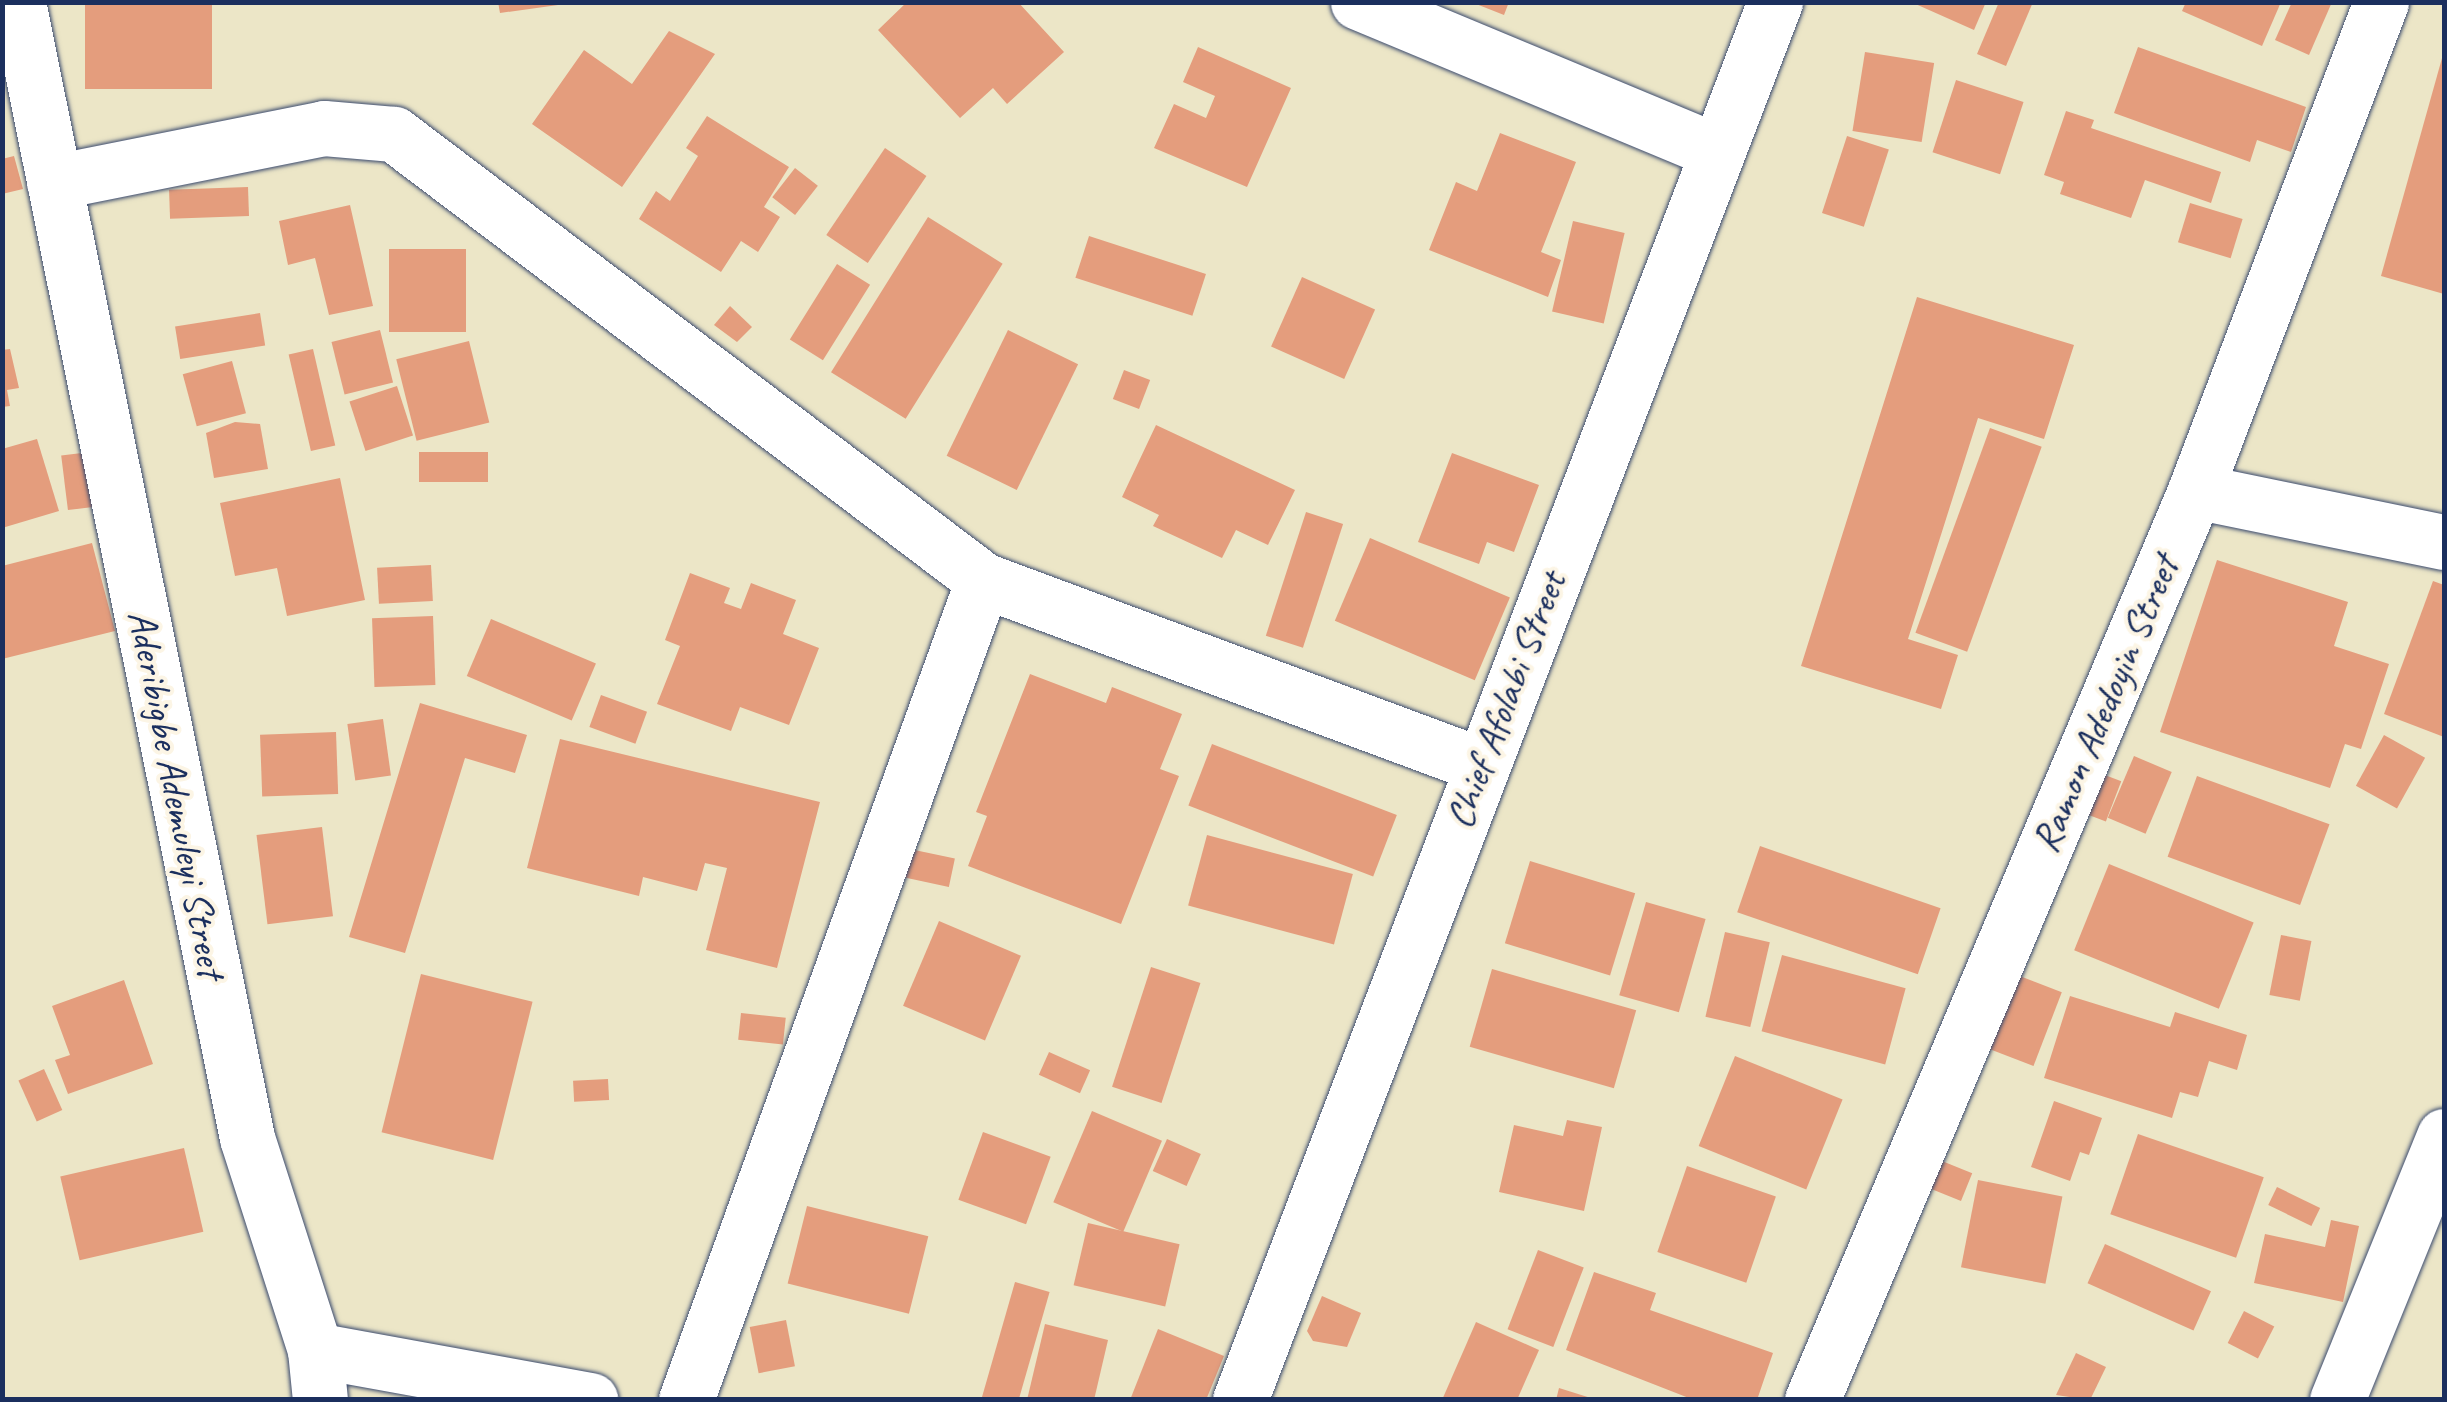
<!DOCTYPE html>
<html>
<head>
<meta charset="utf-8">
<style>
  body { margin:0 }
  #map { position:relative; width:2447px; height:1402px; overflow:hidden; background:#ece6c7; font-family:Caveat,sans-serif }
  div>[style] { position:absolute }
  .building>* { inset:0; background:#e49d7d; transform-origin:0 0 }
  .roads { filter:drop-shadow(0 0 2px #3a4a6e) drop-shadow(0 0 2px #3a4a6e) }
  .minor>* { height:55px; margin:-27.5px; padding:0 27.5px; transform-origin:27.5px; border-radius:27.5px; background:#fff }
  span { translate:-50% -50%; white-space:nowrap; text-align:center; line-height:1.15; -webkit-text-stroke:8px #fcf5e5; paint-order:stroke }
  .street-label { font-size:40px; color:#1b2f5e }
  .frame { position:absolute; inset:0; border:5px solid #1b2f5e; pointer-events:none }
</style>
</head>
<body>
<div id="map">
  <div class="building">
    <i style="left:85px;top:2px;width:127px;height:87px"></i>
    <i style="clip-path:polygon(498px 2px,558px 2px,558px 5px,500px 13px)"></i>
    <i style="clip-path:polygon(907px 2px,1018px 2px,1064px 52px,1007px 104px,993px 88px,960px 118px,878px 30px)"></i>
    <i style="clip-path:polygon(1471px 2px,1509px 2px,1504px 15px)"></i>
    <i style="clip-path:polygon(1911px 2px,1986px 2px,1974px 30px)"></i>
    <i style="clip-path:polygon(1999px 2px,2033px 2px,2006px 66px,1977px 54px)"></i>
    <i style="clip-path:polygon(2186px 2px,2281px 2px,2262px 46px,2182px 11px)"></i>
    <i style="clip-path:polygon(2292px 2px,2332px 2px,2309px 55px,2275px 40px)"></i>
    <i style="clip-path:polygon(669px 31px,715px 54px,622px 187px,532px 124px,584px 50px,632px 84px)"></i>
    <i style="clip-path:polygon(1198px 47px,1291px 88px,1247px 187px,1154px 148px,1174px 104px,1206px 118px,1215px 96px,1183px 82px)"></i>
    <i style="clip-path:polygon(2138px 47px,2306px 107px,2291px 152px,2257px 140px,2250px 162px,2114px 113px)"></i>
    <i style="clip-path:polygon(2444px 51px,2444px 294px,2381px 276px)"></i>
    <i style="left:1865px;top:52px;width:70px;height:80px;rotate:9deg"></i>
    <i style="left:1956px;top:80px;width:71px;height:76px;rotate:18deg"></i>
    <i style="clip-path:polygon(2066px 111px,2094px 120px,2091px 128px,2221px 172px,2211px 203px,2145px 180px,2131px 218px,2060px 194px,2064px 182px,2044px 175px)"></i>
    <i style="clip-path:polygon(707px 116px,789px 167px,764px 207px,780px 217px,758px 252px,741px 241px,721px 272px,639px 219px,656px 191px,670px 201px,698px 156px,686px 148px)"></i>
    <i style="clip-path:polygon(1500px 133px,1576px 162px,1541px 252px,1561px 260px,1548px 297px,1429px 250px,1456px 182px,1477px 191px)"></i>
    <i style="left:1847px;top:136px;width:44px;height:81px;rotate:18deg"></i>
    <i style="left:885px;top:148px;width:50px;height:105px;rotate:34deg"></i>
    <i style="clip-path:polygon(14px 156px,23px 189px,2px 194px,2px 159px)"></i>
    <i style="left:795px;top:168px;width:29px;height:37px;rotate:38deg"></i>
    <i style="left:248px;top:187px;width:29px;height:79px;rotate:88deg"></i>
    <i style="left:2190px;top:203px;width:55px;height:41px;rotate:17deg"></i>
    <i style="clip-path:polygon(350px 205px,373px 306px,329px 315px,315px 258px,288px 265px,279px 221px)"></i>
    <i style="left:928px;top:217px;width:88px;height:183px;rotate:32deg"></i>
    <i style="left:1573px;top:221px;width:53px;height:93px;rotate:13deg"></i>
    <i style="left:1089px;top:236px;width:123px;height:44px;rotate:18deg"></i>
    <i style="left:389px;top:249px;width:77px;height:83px"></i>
    <i style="left:837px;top:264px;width:39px;height:89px;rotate:32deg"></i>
    <i style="left:1302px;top:277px;width:80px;height:76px;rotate:24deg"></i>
    <i style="clip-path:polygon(1917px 297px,2074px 345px,2044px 439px,1978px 418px,1908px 639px,1958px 655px,1941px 709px,1801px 666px)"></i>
    <i style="clip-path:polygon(730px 306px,752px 327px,737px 342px,714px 325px)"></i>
    <i style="left:260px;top:313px;width:33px;height:86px;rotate:81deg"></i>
    <i style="left:380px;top:330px;width:54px;height:50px;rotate:76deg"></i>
    <i style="left:1008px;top:330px;width:78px;height:140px;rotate:26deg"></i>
    <i style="left:469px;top:341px;width:84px;height:75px;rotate:76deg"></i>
    <i style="clip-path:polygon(10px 349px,19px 388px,7px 390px,10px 406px,2px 407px,2px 350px)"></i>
    <i style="left:313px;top:349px;width:99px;height:25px;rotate:77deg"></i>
    <i style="left:232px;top:361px;width:54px;height:51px;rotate:75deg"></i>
    <i style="left:1124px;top:370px;width:28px;height:31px;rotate:21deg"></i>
    <i style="left:397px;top:386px;width:52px;height:50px;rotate:72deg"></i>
    <i style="clip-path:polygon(235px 422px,260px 424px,268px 469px,214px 478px,206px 433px)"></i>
    <i style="clip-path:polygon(1156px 425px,1295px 490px,1268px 545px,1236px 530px,1222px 558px,1153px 526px,1159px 515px,1122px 497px)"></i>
    <i style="left:1990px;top:428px;width:55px;height:218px;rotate:20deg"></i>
    <i style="clip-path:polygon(37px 439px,59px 511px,2px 528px,2px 449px)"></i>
    <i style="left:90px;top:452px;width:55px;height:29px;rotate:83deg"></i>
    <i style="left:488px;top:452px;width:30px;height:69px;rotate:90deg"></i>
    <i style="clip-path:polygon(1452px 453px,1539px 485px,1514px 552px,1487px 542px,1479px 564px,1418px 542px)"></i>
    <i style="clip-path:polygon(340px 478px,365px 600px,287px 616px,277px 568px,235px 576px,220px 503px)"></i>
    <i style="left:1306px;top:512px;width:39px;height:130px;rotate:18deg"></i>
    <i style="left:1370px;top:538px;width:152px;height:90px;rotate:23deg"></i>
    <i style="clip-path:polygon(92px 543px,115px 631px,2px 659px,2px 566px)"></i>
    <i style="clip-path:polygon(2217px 560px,2348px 602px,2334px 646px,2389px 664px,2361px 749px,2345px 744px,2330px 788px,2160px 732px)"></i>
    <i style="left:431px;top:565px;width:36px;height:54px;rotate:87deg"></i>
    <i style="clip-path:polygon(690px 573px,730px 588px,724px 603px,741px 609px,751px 583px,796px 600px,783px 634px,819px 648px,789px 725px,740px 707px,731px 731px,657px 704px,680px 646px,665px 640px)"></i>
    <i style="clip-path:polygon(2433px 581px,2444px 585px,2444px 737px,2384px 714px)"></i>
    <i style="left:433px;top:616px;width:69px;height:61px;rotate:88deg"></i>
    <i style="left:491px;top:619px;width:114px;height:62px;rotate:23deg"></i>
    <i style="clip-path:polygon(1030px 674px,1106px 703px,1112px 687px,1182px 714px,1160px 769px,1179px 776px,1121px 924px,968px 866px,987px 816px,976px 812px)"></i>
    <i style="left:601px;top:695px;width:49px;height:34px;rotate:20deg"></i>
    <i style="clip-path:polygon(420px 703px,527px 735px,515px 773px,465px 758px,405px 953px,349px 937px)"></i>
    <i style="left:383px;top:719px;width:57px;height:36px;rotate:82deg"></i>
    <i style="left:336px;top:732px;width:62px;height:76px;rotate:88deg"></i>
    <i style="left:2384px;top:735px;width:47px;height:58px;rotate:29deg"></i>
    <i style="clip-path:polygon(560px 739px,820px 802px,777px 968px,706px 950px,727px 868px,705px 863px,697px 891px,643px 877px,639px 896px,527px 868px)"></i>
    <i style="left:1212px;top:744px;width:198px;height:66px;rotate:21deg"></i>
    <i style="left:2134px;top:756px;width:41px;height:67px;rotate:23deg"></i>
    <i style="left:2097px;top:772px;width:26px;height:43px;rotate:21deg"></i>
    <i style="left:2197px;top:776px;width:141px;height:86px;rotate:20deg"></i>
    <i style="left:322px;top:827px;width:90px;height:66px;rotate:83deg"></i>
    <i style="left:1207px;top:835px;width:151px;height:73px;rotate:15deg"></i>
    <i style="left:1760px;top:846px;width:191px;height:70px;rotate:19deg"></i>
    <i style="left:905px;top:848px;width:51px;height:29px;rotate:12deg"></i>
    <i style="left:1530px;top:861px;width:110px;height:86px;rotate:17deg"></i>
    <i style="left:2109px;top:864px;width:156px;height:93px;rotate:22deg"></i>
    <i style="left:1646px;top:902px;width:62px;height:97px;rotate:16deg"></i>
    <i style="left:939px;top:921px;width:89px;height:92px;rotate:23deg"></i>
    <i style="left:1725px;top:932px;width:46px;height:87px;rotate:13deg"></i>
    <i style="left:2281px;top:935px;width:31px;height:61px;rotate:11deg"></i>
    <i style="left:1782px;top:955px;width:128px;height:79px;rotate:15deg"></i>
    <i style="left:1151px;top:967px;width:52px;height:126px;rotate:18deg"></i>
    <i style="left:1492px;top:969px;width:150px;height:81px;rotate:16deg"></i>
    <i style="left:421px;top:974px;width:115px;height:163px;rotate:14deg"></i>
    <i style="left:2017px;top:975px;width:48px;height:79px;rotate:21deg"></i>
    <i style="clip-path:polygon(124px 980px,153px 1064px,68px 1094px,55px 1060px,70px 1055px,52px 1006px)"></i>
    <i style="clip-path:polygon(2070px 996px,2170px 1027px,2175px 1012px,2247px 1035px,2237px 1070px,2209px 1061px,2198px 1097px,2180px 1092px,2172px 1118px,2044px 1078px)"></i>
    <i style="left:741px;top:1013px;width:45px;height:27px;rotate:6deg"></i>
    <i style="left:1049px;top:1052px;width:45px;height:25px;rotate:24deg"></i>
    <i style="left:1735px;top:1056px;width:116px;height:97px;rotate:22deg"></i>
    <i style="left:44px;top:1069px;width:45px;height:28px;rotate:66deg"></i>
    <i style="left:608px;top:1079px;width:21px;height:35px;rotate:87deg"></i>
    <i style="clip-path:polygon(2054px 1101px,2102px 1118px,2089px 1155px,2080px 1152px,2070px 1181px,2031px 1167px)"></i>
    <i style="left:1092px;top:1111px;width:76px;height:99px;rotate:23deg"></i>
    <i style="clip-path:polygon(1567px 1120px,1602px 1127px,1584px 1211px,1499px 1192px,1514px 1125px,1563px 1136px)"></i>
    <i style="left:983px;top:1132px;width:72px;height:72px;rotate:20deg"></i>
    <i style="left:2138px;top:1134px;width:133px;height:85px;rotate:19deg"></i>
    <i style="left:1167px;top:1139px;width:37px;height:35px;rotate:24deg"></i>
    <i style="left:184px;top:1148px;width:86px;height:127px;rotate:77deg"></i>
    <i style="left:1937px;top:1159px;width:38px;height:30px;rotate:22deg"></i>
    <i style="left:1687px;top:1166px;width:94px;height:91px;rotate:19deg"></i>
    <i style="left:1978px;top:1180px;width:86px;height:89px;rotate:11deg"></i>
    <i style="left:2277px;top:1187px;width:48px;height:20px;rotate:26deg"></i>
    <i style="left:807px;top:1206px;width:125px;height:80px;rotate:14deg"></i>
    <i style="clip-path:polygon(2331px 1220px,2359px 1226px,2343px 1302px,2254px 1283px,2265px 1234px,2325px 1247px)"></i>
    <i style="left:1088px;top:1223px;width:94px;height:64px;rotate:13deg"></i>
    <i style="left:2105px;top:1244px;width:116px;height:43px;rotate:24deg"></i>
    <i style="left:1538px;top:1250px;width:49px;height:85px;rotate:21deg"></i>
    <i style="clip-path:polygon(1594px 1272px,1656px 1293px,1650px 1310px,1773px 1353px,1757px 1400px,1694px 1400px,1566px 1350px)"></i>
    <i style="left:1015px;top:1282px;width:36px;height:122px;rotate:16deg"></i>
    <i style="clip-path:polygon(1322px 1296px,1361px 1313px,1347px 1347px,1313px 1341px,1307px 1331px)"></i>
    <i style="left:2244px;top:1311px;width:34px;height:36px;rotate:27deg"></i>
    <i style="left:786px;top:1320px;width:47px;height:37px;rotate:79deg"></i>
    <i style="clip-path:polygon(1476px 1322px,1539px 1350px,1517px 1400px,1442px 1400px)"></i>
    <i style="clip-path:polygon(1045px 1324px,1108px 1340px,1094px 1400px,1027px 1400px)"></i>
    <i style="clip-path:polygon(1158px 1329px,1224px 1356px,1206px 1400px,1130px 1400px)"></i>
    <i style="clip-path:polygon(2076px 1353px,2106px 1367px,2090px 1400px,2056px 1395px)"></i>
    <i style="clip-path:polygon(1559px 1388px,1594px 1399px,1593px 1400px,1556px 1400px)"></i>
  </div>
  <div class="roads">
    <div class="minor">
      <i style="left:18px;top:2px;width:1159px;rotate:78.6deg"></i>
      <i style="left:247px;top:1138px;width:223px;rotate:72.2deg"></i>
      <i style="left:315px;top:1350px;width:50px;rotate:84.3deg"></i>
      <i style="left:1358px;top:2px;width:386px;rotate:22.6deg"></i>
      <i style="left:54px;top:182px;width:275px;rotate:-11.3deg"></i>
      <i style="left:324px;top:128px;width:70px;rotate:4.9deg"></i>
      <i style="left:394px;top:134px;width:739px;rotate:37.13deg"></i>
      <i style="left:983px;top:580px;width:531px;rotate:20.38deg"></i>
      <i style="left:2195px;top:491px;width:254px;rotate:11.6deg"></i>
      <i style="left:315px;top:1350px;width:280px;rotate:10.3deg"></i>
      <i style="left:686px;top:1400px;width:872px;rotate:-70.09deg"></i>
      <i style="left:1240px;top:1400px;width:1497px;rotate:-69.06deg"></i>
      <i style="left:1812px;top:1400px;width:986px;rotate:-67.15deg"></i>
      <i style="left:2195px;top:491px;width:523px;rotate:-69.17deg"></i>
      <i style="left:2337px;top:1400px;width:285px;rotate:-67.9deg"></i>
    </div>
  </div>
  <div class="street-label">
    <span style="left:1505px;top:700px;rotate:-69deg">Chief Afolabi Street</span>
    <span style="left:2105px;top:704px;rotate:-67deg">Ramon Adedoyin Street</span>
    <span style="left:177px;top:794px;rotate:79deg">Aderibigbe Ademuleyi Street</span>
  </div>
  <div class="frame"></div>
</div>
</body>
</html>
